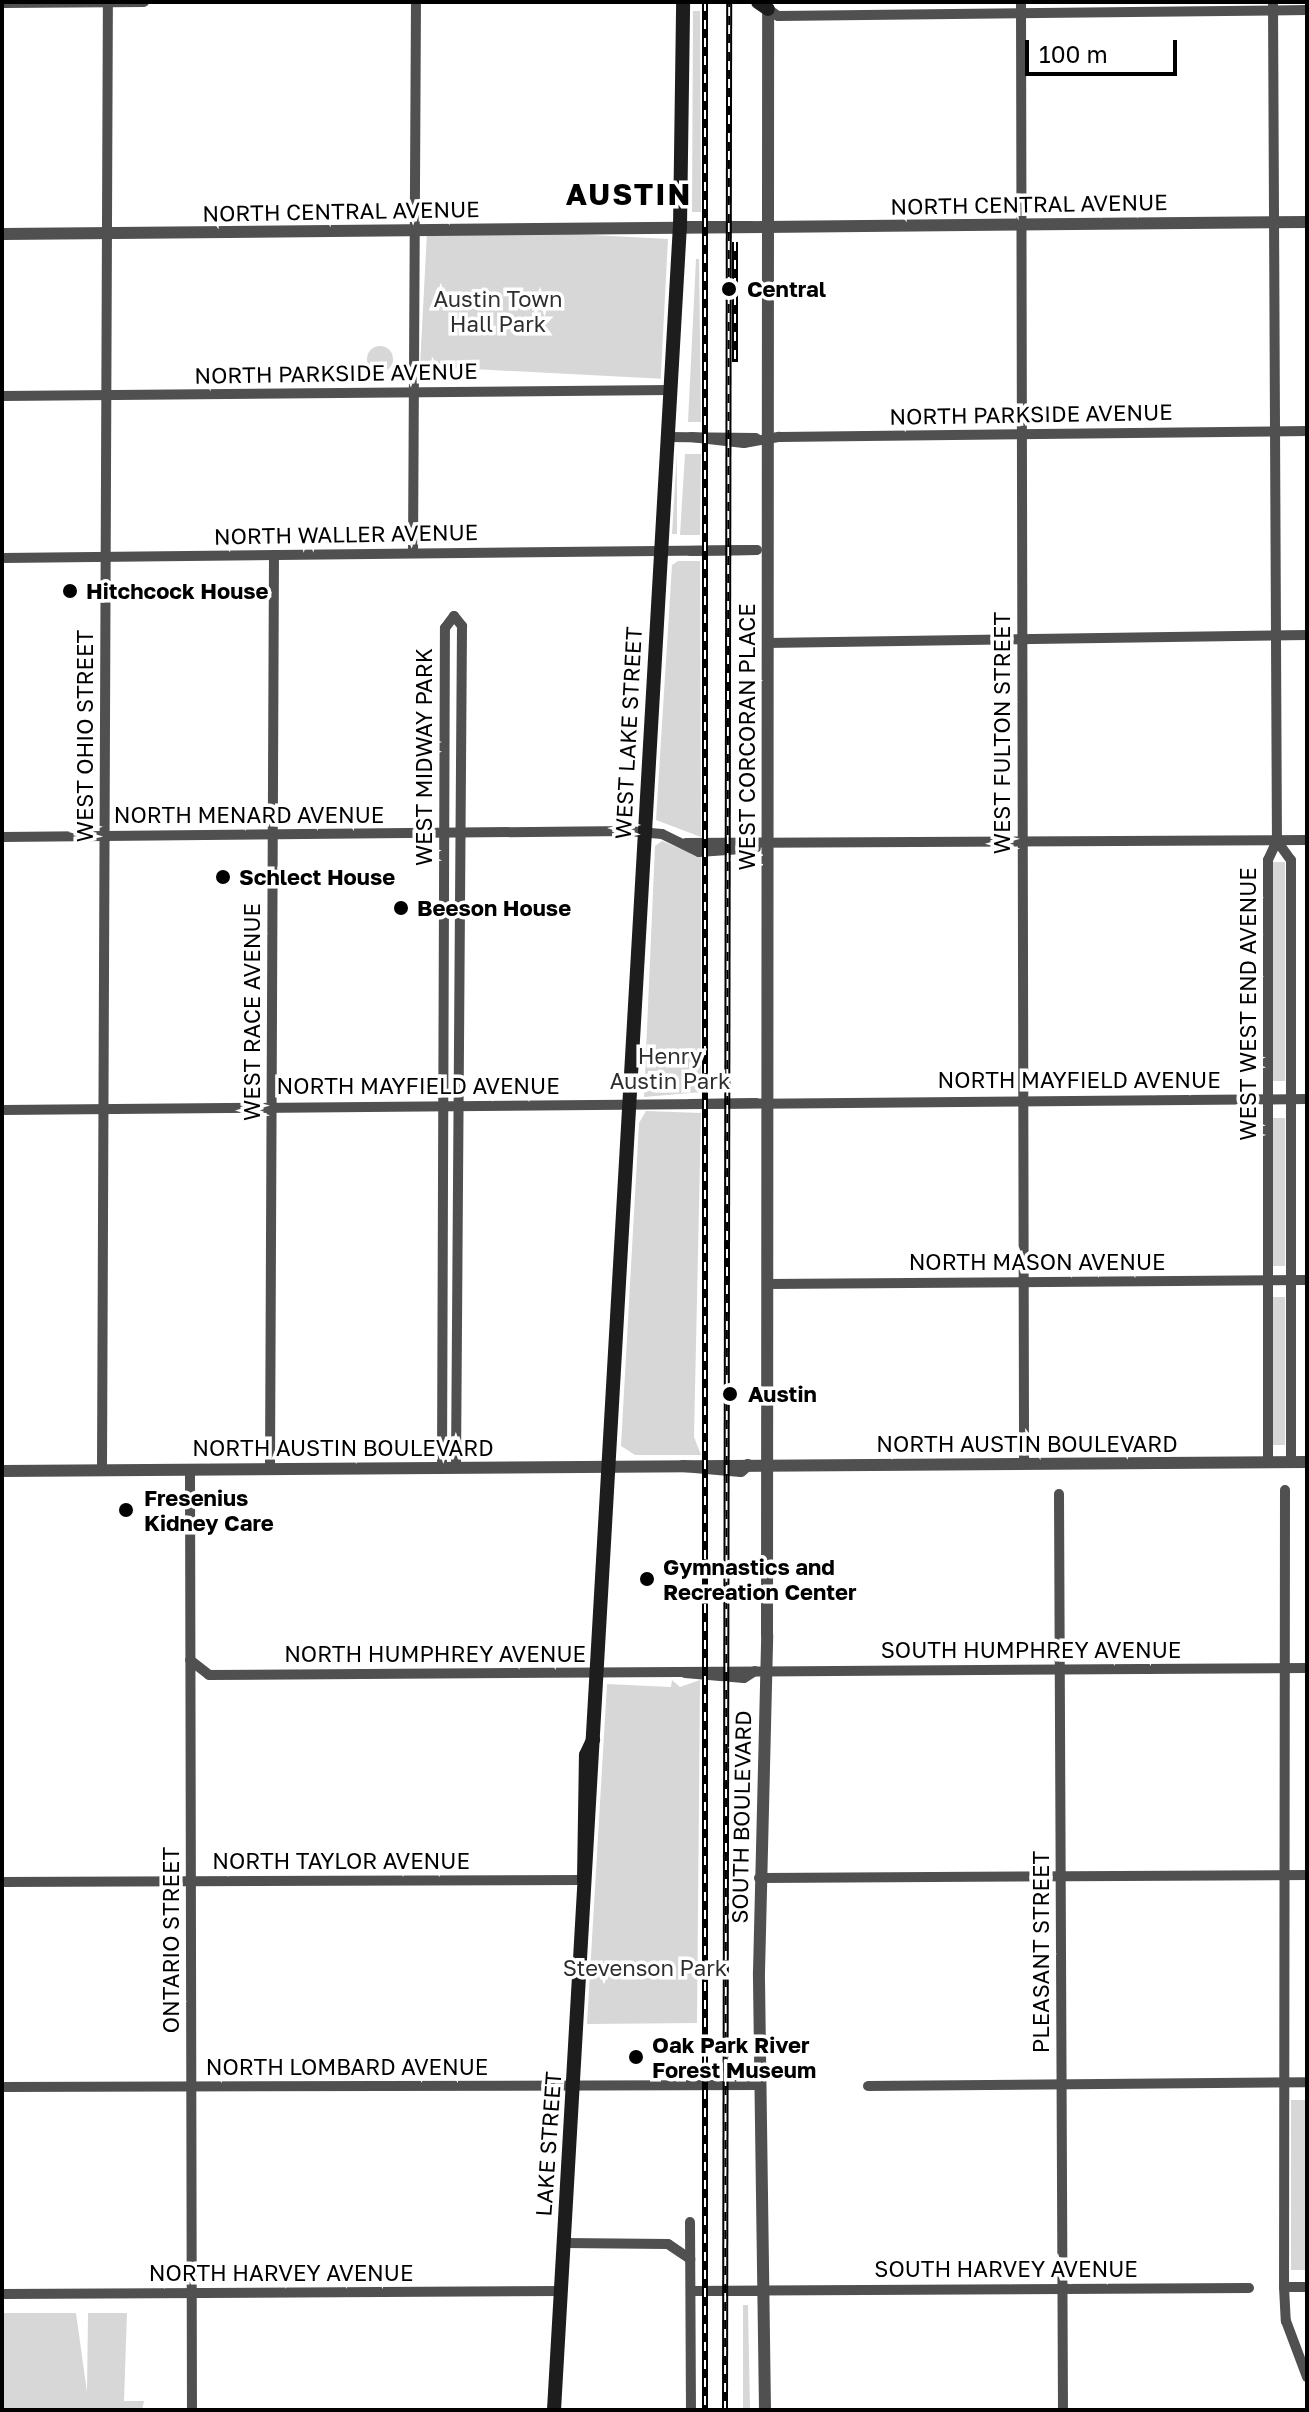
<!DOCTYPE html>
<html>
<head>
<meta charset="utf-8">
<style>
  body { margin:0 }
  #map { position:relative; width:1309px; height:2412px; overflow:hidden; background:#fff; font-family:"Golos Text",sans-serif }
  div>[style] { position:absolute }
  .green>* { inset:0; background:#d7d7d7; transform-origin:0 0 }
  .round { border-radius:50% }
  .minor>* { height:10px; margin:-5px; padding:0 5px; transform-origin:5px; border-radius:5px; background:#505050 }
  .tertiary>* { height:12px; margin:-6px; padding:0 6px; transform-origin:6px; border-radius:6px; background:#505050 }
  .secondary>* { height:14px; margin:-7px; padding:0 7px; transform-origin:7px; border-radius:7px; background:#1d1d1d }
  .rail>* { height:6px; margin-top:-3px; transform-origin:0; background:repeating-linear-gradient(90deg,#fff 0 9px,#000 0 18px); box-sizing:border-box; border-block:2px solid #000 }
  .dots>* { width:22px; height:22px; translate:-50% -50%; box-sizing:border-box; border:4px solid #fff; border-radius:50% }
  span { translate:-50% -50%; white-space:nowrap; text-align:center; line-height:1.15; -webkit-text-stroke:7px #fff; paint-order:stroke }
  .street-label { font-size:22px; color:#000 }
  .poi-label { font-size:22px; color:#000; font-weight:700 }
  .left { translate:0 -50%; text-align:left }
  .park-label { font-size:22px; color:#2e2e2e }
  .district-label { font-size:30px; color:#000; font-weight:700; letter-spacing:2px }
  .frame { position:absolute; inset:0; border:4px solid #000; pointer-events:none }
  .scale { position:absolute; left:1025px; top:40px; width:152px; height:36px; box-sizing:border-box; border:4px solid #000; border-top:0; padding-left:10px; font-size:24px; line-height:28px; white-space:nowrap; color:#000; -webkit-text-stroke:6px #fff; paint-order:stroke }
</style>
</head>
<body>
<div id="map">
  <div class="green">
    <i style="clip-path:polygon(693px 11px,700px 11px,701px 212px,692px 212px)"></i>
    <i style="left:668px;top:239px;width:140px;height:241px;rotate:93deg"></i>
    <i style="clip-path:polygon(696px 259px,699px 259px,701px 422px,688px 422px)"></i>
    <i class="round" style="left:367px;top:346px;width:26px;height:26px"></i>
    <i style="clip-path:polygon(677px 453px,677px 534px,672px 534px)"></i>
    <i style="clip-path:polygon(685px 454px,701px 454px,700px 535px,680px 535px)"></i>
    <i style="clip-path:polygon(678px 561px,700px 561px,701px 837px,656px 820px,672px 565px)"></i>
    <i style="clip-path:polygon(662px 841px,701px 857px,701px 1092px,644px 1097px,655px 846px)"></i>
    <i style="left:1272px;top:862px;width:13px;height:219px"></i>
    <i style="clip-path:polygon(646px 1111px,701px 1113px,694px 1437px,701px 1455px,635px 1455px,621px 1446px,639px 1123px)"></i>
    <i style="left:1272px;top:1118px;width:13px;height:148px"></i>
    <i style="left:1272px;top:1297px;width:13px;height:148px"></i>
    <i style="clip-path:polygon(672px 1680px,680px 1687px,700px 1680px,697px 2023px,587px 2024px,607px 1684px,671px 1687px)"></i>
    <i style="left:1291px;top:2100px;width:16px;height:170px"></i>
    <i style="clip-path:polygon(743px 2305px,748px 2305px,750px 2410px,743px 2410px)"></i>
    <i style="clip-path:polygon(2px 2313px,76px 2313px,87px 2392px,88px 2313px,127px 2313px,124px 2401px,144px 2401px,142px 2410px,2px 2410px)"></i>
  </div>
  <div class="minor">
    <i style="left:1021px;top:2px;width:1462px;rotate:89.88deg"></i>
    <i style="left:1273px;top:2px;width:839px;rotate:89.73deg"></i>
    <i style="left:2px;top:3px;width:142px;rotate:-0.4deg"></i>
    <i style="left:768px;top:9px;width:12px;rotate:35deg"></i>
    <i style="left:778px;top:16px;width:529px;rotate:-0.65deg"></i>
    <i style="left:2px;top:396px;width:668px;rotate:-0.51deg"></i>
    <i style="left:667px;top:437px;width:89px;rotate:0.6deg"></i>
    <i style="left:691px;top:437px;width:53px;rotate:6.5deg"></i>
    <i style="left:744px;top:443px;width:36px;rotate:-10deg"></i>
    <i style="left:779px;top:437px;width:528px;rotate:-0.65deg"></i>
    <i style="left:690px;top:551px;width:67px;rotate:-0.9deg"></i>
    <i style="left:413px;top:553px;width:551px;rotate:-89.69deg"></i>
    <i style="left:2px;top:558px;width:754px;rotate:-0.61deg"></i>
    <i style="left:767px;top:643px;width:540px;rotate:-0.85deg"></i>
    <i style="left:2px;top:837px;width:626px;rotate:-0.55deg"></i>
    <i style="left:628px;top:831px;width:34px;rotate:5deg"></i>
    <i style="left:662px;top:834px;width:41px;rotate:25.9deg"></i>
    <i style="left:699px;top:852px;width:57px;rotate:-4deg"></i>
    <i style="left:1277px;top:841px;width:24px;rotate:54deg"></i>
    <i style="left:1291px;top:860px;width:602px;rotate:90deg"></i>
    <i style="left:686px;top:843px;width:621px;rotate:-0.28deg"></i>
    <i style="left:690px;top:1104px;width:66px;rotate:-0.9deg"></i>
    <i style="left:2px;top:1110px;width:1305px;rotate:-0.48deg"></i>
    <i style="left:767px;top:1284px;width:540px;rotate:-0.42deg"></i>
    <i style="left:1268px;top:1462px;width:602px;rotate:-90deg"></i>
    <i style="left:1268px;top:860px;width:21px;rotate:-65deg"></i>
    <i style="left:442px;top:1468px;width:840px;rotate:-89.8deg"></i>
    <i style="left:445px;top:628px;width:15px;rotate:-53deg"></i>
    <i style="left:454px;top:616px;width:13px;rotate:51deg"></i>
    <i style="left:462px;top:626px;width:842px;rotate:90.41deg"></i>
    <i style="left:190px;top:1469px;width:941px;rotate:89.88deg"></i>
    <i style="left:270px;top:1469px;width:914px;rotate:-89.75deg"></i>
    <i style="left:102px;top:1470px;width:1468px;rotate:-89.77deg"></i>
    <i style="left:1285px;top:1490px;width:797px;rotate:90.07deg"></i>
    <i style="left:1284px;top:2287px;width:34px;rotate:87deg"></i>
    <i style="left:1286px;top:2321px;width:60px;rotate:69.4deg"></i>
    <i style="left:1059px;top:1494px;width:916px;rotate:89.75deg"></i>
    <i style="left:190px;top:1660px;width:24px;rotate:38deg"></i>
    <i style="left:209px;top:1675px;width:1098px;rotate:-0.37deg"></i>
    <i style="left:685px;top:1673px;width:59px;rotate:4.8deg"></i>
    <i style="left:744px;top:1678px;width:13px;rotate:-32deg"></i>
    <i style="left:759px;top:1878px;width:548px;rotate:-0.31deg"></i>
    <i style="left:2px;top:1882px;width:582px;rotate:-0.2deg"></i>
    <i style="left:693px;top:2085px;width:66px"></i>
    <i style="left:868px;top:2086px;width:439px;rotate:-0.5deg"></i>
    <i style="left:2px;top:2087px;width:757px;rotate:-0.15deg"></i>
    <i style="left:690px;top:2222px;width:188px;rotate:89.7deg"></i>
    <i style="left:564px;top:2243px;width:104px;rotate:0.6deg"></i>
    <i style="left:668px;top:2244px;width:27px;rotate:34deg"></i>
    <i style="left:1284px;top:2287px;width:23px"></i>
    <i style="left:691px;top:2291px;width:558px;rotate:-0.31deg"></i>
    <i style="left:691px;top:2291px;width:70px"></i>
    <i style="left:2px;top:2294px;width:559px;rotate:-0.31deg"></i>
  </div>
  <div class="tertiary">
    <i style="left:680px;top:227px;width:71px"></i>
    <i style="left:2px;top:234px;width:1305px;rotate:-0.53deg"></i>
    <i style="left:683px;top:1466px;width:58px;rotate:4.9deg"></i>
    <i style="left:741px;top:1471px;width:9px;rotate:-41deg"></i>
    <i style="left:2px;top:1471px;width:1305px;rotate:-0.4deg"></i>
    <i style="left:765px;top:2410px;width:438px;rotate:-90.8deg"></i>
    <i style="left:759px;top:1972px;width:337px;rotate:-88.6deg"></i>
    <i style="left:767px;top:1635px;width:1626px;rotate:-89.96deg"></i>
  </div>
  <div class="secondary">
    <i style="left:758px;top:2px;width:12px;rotate:35deg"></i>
    <i style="left:584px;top:1880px;width:125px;rotate:-89.1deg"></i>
    <i style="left:586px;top:1755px;width:17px;rotate:-65deg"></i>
    <i style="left:554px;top:2410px;width:2187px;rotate:-86.7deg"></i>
    <i style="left:680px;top:227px;width:225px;rotate:-89.2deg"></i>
  </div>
  <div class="rail">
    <i style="left:705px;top:2px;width:2408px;rotate:90deg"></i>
    <i style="left:735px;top:242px;width:120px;rotate:90deg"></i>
    <i style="left:725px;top:2410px;width:2408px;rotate:-89.9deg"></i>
  </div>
  <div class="dots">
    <i style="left:729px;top:289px;background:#000"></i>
    <i style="left:70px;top:591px;background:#000"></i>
    <i style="left:223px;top:877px;background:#000"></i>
    <i style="left:401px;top:908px;background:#000"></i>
    <i style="left:730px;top:1394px;background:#000"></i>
    <i style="left:126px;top:1510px;background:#000"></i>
    <i style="left:647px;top:1579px;background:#000"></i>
    <i style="left:636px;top:2057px;background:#000"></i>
  </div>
  <div class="street-label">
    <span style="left:1029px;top:204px;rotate:-1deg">NORTH CENTRAL AVENUE</span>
    <span style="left:341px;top:211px;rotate:-1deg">NORTH CENTRAL AVENUE</span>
    <span style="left:336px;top:373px;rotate:-1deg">NORTH PARKSIDE AVENUE</span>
    <span style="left:1031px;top:414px;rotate:-1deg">NORTH PARKSIDE AVENUE</span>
    <span style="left:346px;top:534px;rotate:-1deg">NORTH WALLER AVENUE</span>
    <span style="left:628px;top:733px;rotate:-87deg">WEST LAKE STREET</span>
    <span style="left:1002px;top:733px;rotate:-90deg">WEST FULTON STREET</span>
    <span style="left:85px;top:736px;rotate:-90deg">WEST OHIO STREET</span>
    <span style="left:747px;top:737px;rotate:-90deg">WEST CORCORAN PLACE</span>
    <span style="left:424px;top:757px;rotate:-90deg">WEST MIDWAY PARK</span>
    <span style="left:249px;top:815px">NORTH MENARD AVENUE</span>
    <span style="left:1248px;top:1004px;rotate:-90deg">WEST WEST END AVENUE</span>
    <span style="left:252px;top:1012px;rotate:-90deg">WEST RACE AVENUE</span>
    <span style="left:1079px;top:1080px">NORTH MAYFIELD AVENUE</span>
    <span style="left:418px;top:1086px">NORTH MAYFIELD AVENUE</span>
    <span style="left:1037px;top:1262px">NORTH MASON AVENUE</span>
    <span style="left:1027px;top:1444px">NORTH AUSTIN BOULEVARD</span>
    <span style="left:343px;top:1448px">NORTH AUSTIN BOULEVARD</span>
    <span style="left:1031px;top:1650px">SOUTH HUMPHREY AVENUE</span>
    <span style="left:435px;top:1654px">NORTH HUMPHREY AVENUE</span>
    <span style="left:741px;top:1817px;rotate:-89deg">SOUTH BOULEVARD</span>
    <span style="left:341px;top:1861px">NORTH TAYLOR AVENUE</span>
    <span style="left:171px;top:1940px;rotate:-90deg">ONTARIO STREET</span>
    <span style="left:1041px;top:1952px;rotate:-90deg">PLEASANT STREET</span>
    <span style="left:347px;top:2067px">NORTH LOMBARD AVENUE</span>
    <span style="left:548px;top:2144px;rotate:-86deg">LAKE STREET</span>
    <span style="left:1006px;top:2269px">SOUTH HARVEY AVENUE</span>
    <span style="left:281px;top:2273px">NORTH HARVEY AVENUE</span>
  </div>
  <div class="poi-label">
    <span class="left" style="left:747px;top:289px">Central</span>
    <span class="left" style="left:86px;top:591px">Hitchcock House</span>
    <span class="left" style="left:239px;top:877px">Schlect House</span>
    <span class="left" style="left:417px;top:908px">Beeson House</span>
    <span class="left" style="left:748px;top:1394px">Austin</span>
    <span class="left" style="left:144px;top:1510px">Fresenius<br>Kidney Care</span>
    <span class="left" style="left:663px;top:1579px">Gymnastics and<br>Recreation Center</span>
    <span class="left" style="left:652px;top:2057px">Oak Park River<br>Forest Museum</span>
  </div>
  <div class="park-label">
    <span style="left:498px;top:311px">Austin Town<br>Hall Park</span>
    <span style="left:670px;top:1068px">Henry<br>Austin Park</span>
    <span style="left:645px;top:1968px">Stevenson Park</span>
  </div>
  <div class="district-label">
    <span style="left:629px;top:194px">AUSTIN</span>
  </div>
  <div class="frame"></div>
  <div class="scale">100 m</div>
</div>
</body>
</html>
